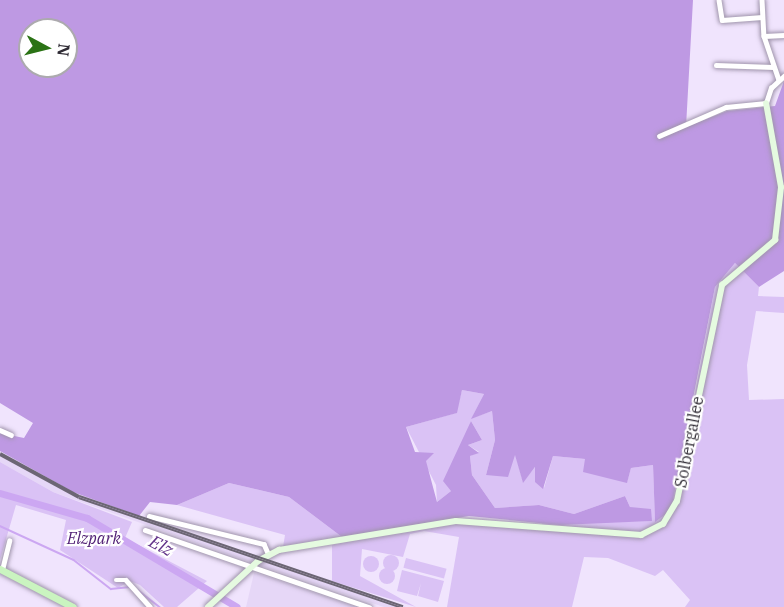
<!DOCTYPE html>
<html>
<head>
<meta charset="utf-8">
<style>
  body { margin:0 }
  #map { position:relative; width:784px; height:607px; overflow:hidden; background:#f0e4fd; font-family:"IBM Plex Serif",serif }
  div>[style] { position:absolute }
  .built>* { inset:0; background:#e6d7f7 }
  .green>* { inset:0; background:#dac2f5; transform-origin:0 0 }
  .round { border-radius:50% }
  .forest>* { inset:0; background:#be99e3 }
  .stream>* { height:1.5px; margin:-0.75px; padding:0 0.75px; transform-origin:0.75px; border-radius:0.75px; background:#cca7f2 }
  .river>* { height:7px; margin:-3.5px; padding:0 3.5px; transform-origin:3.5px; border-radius:3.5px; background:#cca7f2 }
  .roads { filter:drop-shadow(0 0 2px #a095ac) drop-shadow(0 0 2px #a095ac) }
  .street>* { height:4.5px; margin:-2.25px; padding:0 2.25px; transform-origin:2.25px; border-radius:2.25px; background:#fff }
  .secondary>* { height:6px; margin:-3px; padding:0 3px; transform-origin:3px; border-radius:3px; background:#e5fae0 }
  .primary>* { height:7px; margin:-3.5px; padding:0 3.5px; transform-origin:3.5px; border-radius:3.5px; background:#caf4c0 }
  .rail>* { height:4px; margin-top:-2px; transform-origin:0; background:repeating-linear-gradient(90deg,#fff 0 4.5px,#6c6674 0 9px); box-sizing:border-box; border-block:2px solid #6c6674 }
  span { translate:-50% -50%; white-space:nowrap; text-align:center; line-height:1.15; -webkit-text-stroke:4.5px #fff; paint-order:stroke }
  .street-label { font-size:16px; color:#2f2b34 }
  .park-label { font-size:16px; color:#512075; font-style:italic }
  .water-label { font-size:18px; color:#623389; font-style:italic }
  .north { position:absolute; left:18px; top:18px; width:60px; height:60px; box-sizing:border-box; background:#fff; border:2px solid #acaaae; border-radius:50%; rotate:97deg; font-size:16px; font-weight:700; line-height:24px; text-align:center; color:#2f2b34 }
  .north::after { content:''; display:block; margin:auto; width:21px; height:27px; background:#2b7315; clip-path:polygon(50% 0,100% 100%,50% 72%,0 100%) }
</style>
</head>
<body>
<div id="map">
  <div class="built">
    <i style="clip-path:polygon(0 451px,73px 492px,256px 556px,251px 562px,53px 492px,0 462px)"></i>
    <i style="clip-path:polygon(264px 559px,343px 584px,406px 607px,384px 607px,259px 565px)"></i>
    <i style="clip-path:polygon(254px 573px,259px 574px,357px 607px,246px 607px)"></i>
  </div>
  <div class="green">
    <i style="clip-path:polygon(735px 263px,759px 287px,758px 296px,784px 297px,784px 313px,756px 311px,747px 365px,749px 400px,784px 399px,784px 607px,685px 607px,690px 600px,663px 570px,655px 576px,608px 558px,584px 557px,572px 607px,447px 607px,459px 537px,424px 531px,410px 534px,403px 557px,362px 549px,360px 576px,416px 607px,332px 581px,332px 545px,353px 540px,457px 522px,542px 531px,542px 523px,652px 521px,630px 507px,625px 496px,574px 514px,539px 505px,495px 508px,472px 475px,470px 456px,479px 452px,468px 445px,482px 440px,471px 421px,451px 491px,437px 502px,436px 485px,406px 427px,456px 413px,462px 390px,484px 394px,472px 418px,492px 411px,495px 440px,486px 475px,515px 453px,523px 482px,536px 466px,544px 488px,553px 456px,585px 459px,627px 482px,631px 468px,653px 465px,655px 521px,677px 487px,715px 287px)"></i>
    <i style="clip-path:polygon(0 462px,53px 492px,132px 522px,125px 538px,207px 581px,177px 607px,164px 607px,140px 585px,130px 581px,118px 588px,60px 550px,66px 520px,16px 505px,0 560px)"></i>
    <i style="clip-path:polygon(229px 483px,289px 497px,342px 537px,283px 547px,285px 535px,177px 505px)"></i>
    <i class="round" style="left:383px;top:555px;width:16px;height:16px"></i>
    <i class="round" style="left:363px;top:556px;width:16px;height:16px"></i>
    <i style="left:406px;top:558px;width:42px;height:10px;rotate:15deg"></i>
    <i class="round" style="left:379px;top:568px;width:16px;height:16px"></i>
    <i style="clip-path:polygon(402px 570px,444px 581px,438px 602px,418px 596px,421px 583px,417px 596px,397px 591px)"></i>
  </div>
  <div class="forest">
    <i style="clip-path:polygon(evenodd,0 0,693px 0,686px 127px,727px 111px,775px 106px,784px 81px,784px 271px,759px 287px,735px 263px,715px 287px,671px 510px,655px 522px,653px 465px,631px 468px,627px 483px,583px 472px,585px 459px,553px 456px,543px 489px,535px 482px,535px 467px,523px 483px,515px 455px,508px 477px,486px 475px,495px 440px,492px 411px,471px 419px,484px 394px,462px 390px,457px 413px,406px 427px,415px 452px,434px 453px,426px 461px,437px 502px,451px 491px,443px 481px,471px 421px,482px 440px,468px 445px,479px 453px,470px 456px,472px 475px,495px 508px,539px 505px,574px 514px,625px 496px,630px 507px,651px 509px,652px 521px,559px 525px,469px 516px,342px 537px,289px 497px,229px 483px,177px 505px,150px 502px,139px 516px,73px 492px,0 451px,0 433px,24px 438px,33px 423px,0 403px,0 0,30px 30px,66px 30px,66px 66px,30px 66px,30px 30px)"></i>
  </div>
  <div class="stream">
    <i style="left:0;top:526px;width:81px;rotate:24.7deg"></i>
    <i style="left:74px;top:560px;width:47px;rotate:38.1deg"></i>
    <i style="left:111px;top:589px;width:19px;rotate:-6deg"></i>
    <i style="left:138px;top:590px;width:28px;rotate:38deg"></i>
  </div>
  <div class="river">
    <i style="left:0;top:493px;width:91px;rotate:16deg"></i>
    <i style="left:87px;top:518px;width:174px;rotate:30.7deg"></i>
  </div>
  <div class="roads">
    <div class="street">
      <i style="left:719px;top:0;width:20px;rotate:81deg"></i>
      <i style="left:722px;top:20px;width:40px;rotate:-4.3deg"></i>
      <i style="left:762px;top:0;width:36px;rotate:87deg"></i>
      <i style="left:764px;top:36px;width:46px;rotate:71.2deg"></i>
      <i style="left:764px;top:36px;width:20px;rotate:-3deg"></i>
      <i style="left:716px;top:65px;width:57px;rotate:2deg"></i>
      <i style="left:659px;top:136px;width:73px;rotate:-23.4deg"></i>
      <i style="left:726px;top:107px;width:40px;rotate:-5.7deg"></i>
      <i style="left:766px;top:103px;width:16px;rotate:-72deg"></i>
      <i style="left:771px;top:88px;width:18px;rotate:-43deg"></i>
      <i style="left:0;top:430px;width:12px;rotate:24deg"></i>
      <i style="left:149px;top:516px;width:118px;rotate:13.7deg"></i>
      <i style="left:264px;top:544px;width:10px;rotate:66deg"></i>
      <i style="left:145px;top:530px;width:237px;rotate:19deg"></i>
      <i style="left:2px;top:570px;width:30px;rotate:-76deg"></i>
      <i style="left:116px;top:580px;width:10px"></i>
      <i style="left:126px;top:580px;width:36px;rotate:48deg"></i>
    </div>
    <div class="secondary">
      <i style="left:208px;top:607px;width:68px;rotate:-42.6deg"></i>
      <i style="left:258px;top:561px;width:24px;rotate:-28deg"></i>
      <i style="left:279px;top:550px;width:179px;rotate:-9.3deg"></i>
      <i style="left:456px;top:521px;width:186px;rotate:4.3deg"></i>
      <i style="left:641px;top:535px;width:25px;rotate:-27deg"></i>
      <i style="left:663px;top:524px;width:27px;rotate:-59deg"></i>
      <i style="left:677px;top:501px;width:221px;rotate:-78.2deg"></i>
      <i style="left:722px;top:285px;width:70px;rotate:-40.3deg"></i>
      <i style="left:775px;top:240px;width:53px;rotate:-83.5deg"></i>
      <i style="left:781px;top:187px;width:85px;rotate:-100.1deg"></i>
    </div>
    <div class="primary">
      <i style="left:0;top:569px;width:82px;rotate:27.5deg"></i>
    </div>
  </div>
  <div class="rail">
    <i style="left:0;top:454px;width:90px;rotate:28.6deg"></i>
    <i style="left:79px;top:497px;width:342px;rotate:18.8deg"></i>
  </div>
  <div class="street-label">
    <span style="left:689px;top:442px;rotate:-79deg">Solbergallee</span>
  </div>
  <div class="park-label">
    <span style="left:94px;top:538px">Elzpark</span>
  </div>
  <div class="water-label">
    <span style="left:161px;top:546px;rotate:28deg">Elz</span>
  </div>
  <div class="north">N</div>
</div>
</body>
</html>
